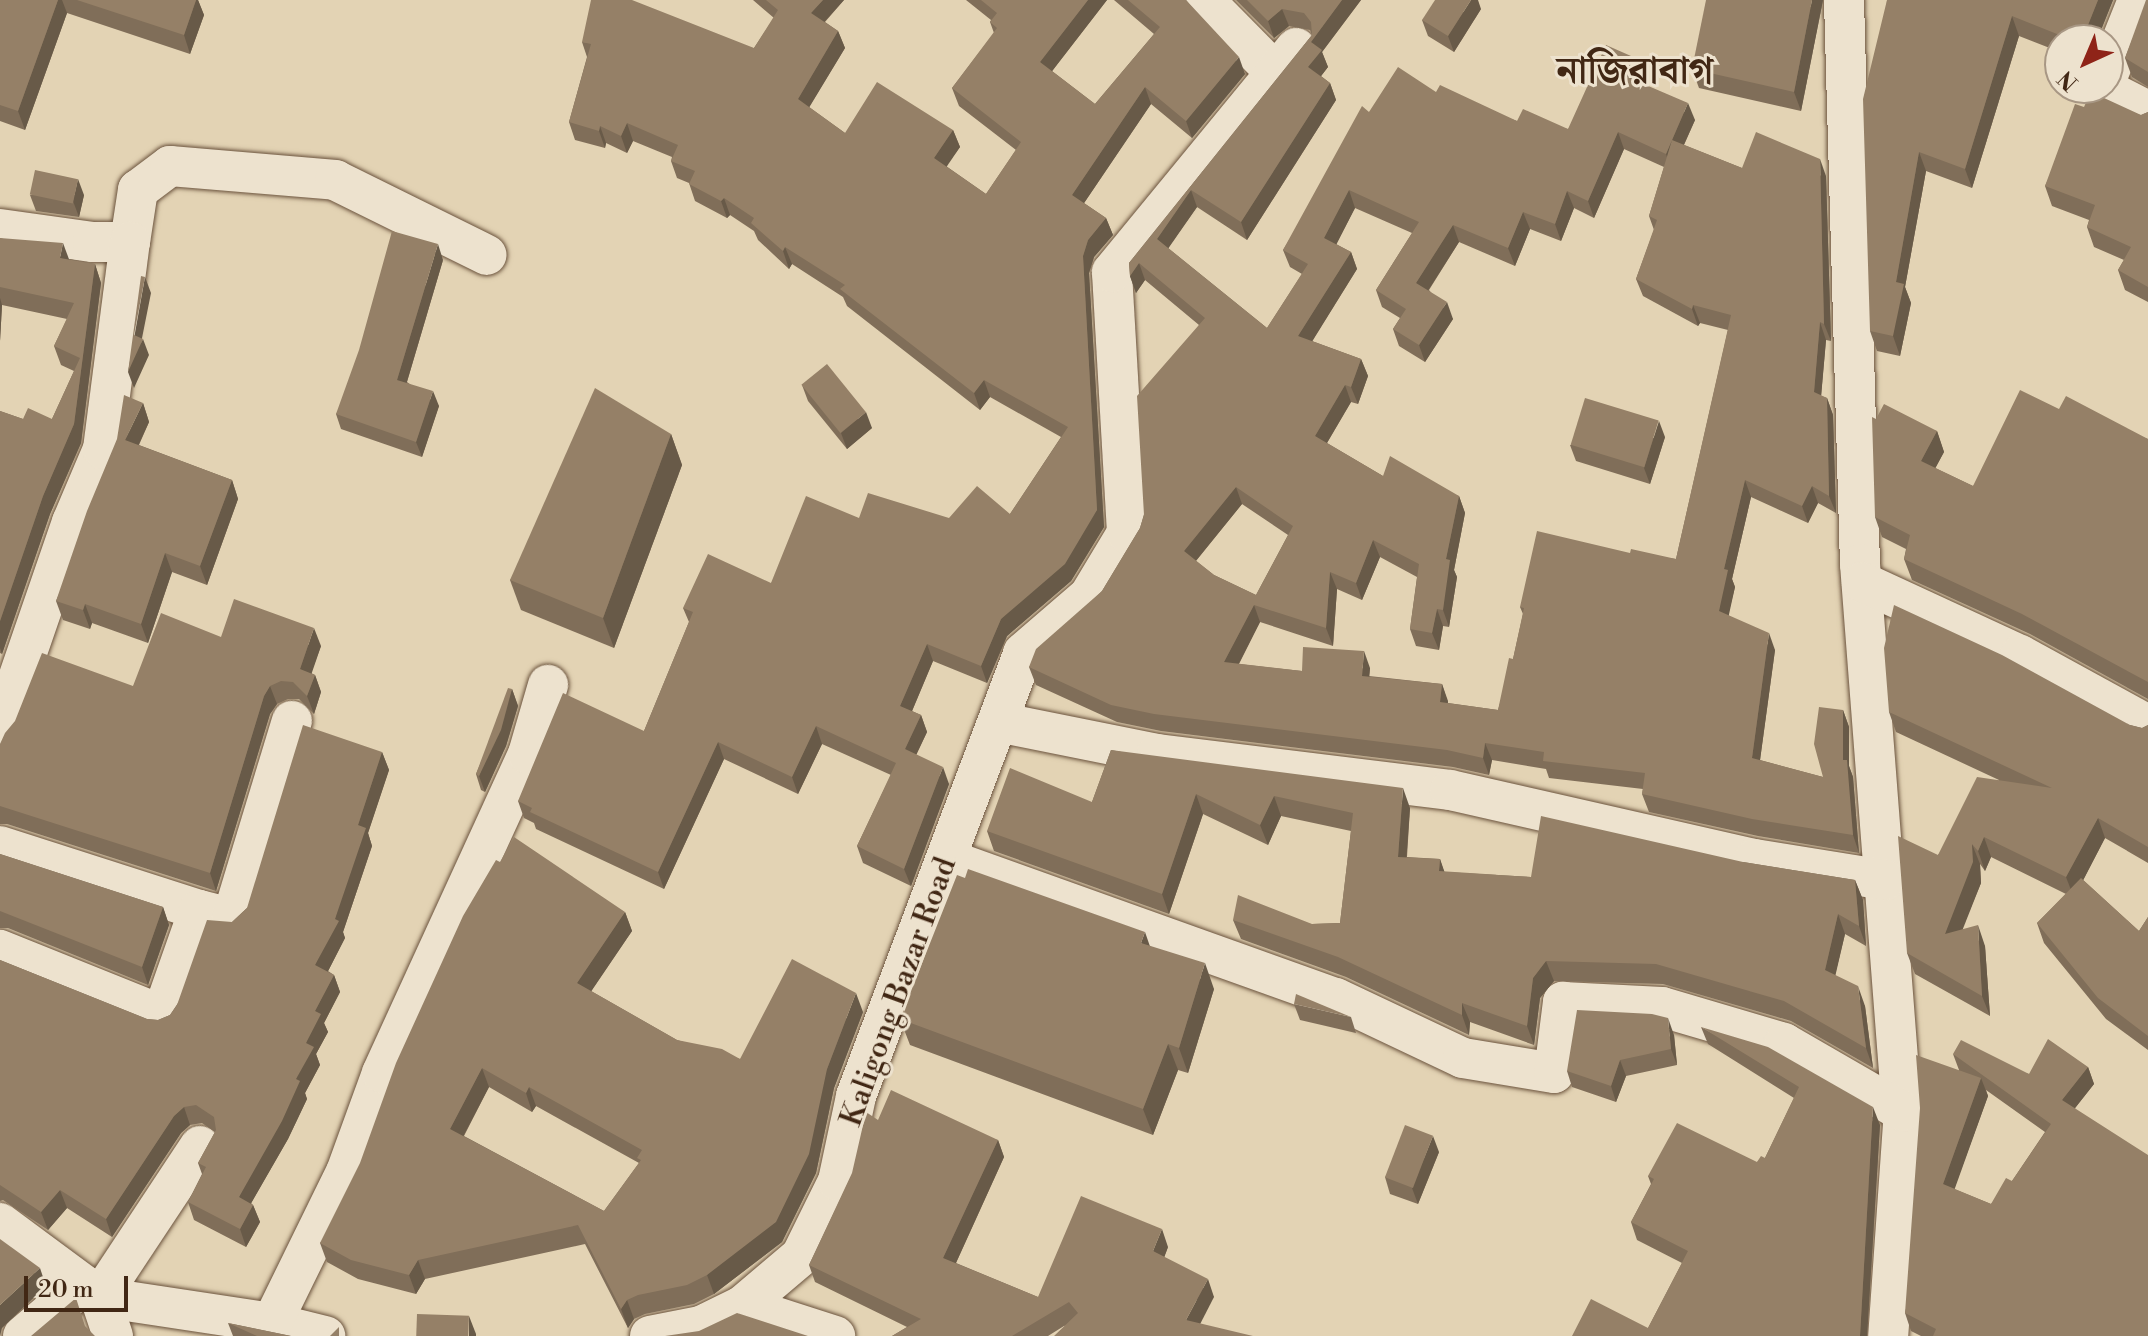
<!DOCTYPE html>
<html>
<head>
<meta charset="utf-8">
<style>
  body { margin:0 }
  #map { position:relative; width:2148px; height:1336px; overflow:hidden; background:#e3d3b4; font-family:"Libre Bodoni","Noto Serif Bengali",serif }
  div>[style] { position:absolute }
  .roads { filter:drop-shadow(0 0 2px #6a523c) drop-shadow(0 0 2px #6a523c) }
  .minor>* { height:40px; margin:-20px; padding:0 20px; transform-origin:20px; border-radius:20px; background:#ede2ce }
  .wall>* { inset:0; background:#806e59 }
  .shaded-wall>* { inset:0; background:#685a48 }
  .building>* { inset:0; background:#958067; transform-origin:0 0 }
  span { translate:-50% -50%; white-space:nowrap; text-align:center; line-height:1.15; -webkit-text-stroke:6px #ede2ce; paint-order:stroke }
  .street-label { font-size:30px; color:#412714 }
  .district-label { font-size:38px; color:#412714; font-weight:700 }
  .north { position:absolute; left:2044px; top:24px; width:80px; height:80px; box-sizing:border-box; background:#ede2ce; border:2px solid #a89784; border-radius:50%; rotate:224deg; font-size:22px; font-weight:700; line-height:32px; text-align:center; color:#412714 }
  .north::after { content:''; display:block; margin:auto; width:28px; height:36px; background:#8f2418; clip-path:polygon(50% 0,100% 100%,50% 72%,0 100%) }
  .scale { position:absolute; left:24px; top:1276px; width:104px; height:36px; box-sizing:border-box; border:4px solid #412714; border-top:0; padding-left:10px; font-size:24px; line-height:28px; white-space:nowrap; color:#412714; -webkit-text-stroke:6px #ede2ce; paint-order:stroke }
</style>
</head>
<body>
<div id="map">
  <div class="roads">
    <div class="minor">
      <i style="left:1204px;top:0;width:101px;rotate:45.4deg"></i>
      <i style="left:1844px;top:0;width:564px;rotate:88.38deg"></i>
      <i style="left:1860px;top:564px;width:562px;rotate:85.61deg"></i>
      <i style="left:1903px;top:1124px;width:213px;rotate:94deg"></i>
      <i style="left:2108px;top:75px;width:81px;rotate:-68.2deg"></i>
      <i style="left:2103px;top:88px;width:51px;rotate:27.1deg"></i>
      <i style="left:0;top:229px;width:94px;rotate:8deg"></i>
      <i style="left:93px;top:242px;width:37px"></i>
      <i style="left:130px;top:242px;width:53px;rotate:-81.3deg"></i>
      <i style="left:138px;top:190px;width:40px;rotate:-37deg"></i>
      <i style="left:170px;top:166px;width:166px;rotate:4.8deg"></i>
      <i style="left:335px;top:180px;width:169px;rotate:26.3deg"></i>
      <i style="left:1862px;top:582px;width:174px;rotate:24.8deg"></i>
      <i style="left:2020px;top:655px;width:146px;rotate:28.7deg"></i>
      <i style="left:998px;top:722px;width:162px;rotate:11.4deg"></i>
      <i style="left:1157px;top:754px;width:295px;rotate:7deg"></i>
      <i style="left:1450px;top:790px;width:312px;rotate:12.8deg"></i>
      <i style="left:1754px;top:859px;width:133px;rotate:9.1deg"></i>
      <i style="left:0;top:731px;width:221px;rotate:-71deg"></i>
      <i style="left:72px;top:522px;width:79px;rotate:-67deg"></i>
      <i style="left:103px;top:449px;width:209px;rotate:-82.6deg"></i>
      <i style="left:0;top:846px;width:209px;rotate:17.8deg"></i>
      <i style="left:199px;top:910px;width:111px;rotate:109.4deg"></i>
      <i style="left:162px;top:1015px;width:175px;rotate:-158.1deg"></i>
      <i style="left:947px;top:859px;width:413px;rotate:19.7deg"></i>
      <i style="left:1336px;top:998px;width:140px;rotate:25.3deg"></i>
      <i style="left:1463px;top:1058px;width:92px;rotate:9.4deg"></i>
      <i style="left:1554px;top:1073px;width:72px;rotate:-82.8deg"></i>
      <i style="left:1563px;top:1002px;width:99px;rotate:2.9deg"></i>
      <i style="left:1662px;top:1007px;width:127px;rotate:16.4deg"></i>
      <i style="left:1784px;top:1043px;width:136px;rotate:30deg"></i>
      <i style="left:199px;top:910px;width:34px;rotate:14deg"></i>
      <i style="left:232px;top:918px;width:206px;rotate:-73.1deg"></i>
      <i style="left:0;top:1223px;width:124px;rotate:36.5deg"></i>
      <i style="left:100px;top:1297px;width:174px;rotate:8.6deg"></i>
      <i style="left:272px;top:1323px;width:55px;rotate:13.8deg"></i>
      <i style="left:742px;top:1306px;width:98px;rotate:17.9deg"></i>
      <i style="left:272px;top:1323px;width:168px;rotate:-63.9deg"></i>
      <i style="left:346px;top:1172px;width:105px;rotate:-70deg"></i>
      <i style="left:382px;top:1073px;width:351px;rotate:-65.4deg"></i>
      <i style="left:528px;top:754px;width:72px;rotate:-73.8deg"></i>
      <i style="left:23px;top:1336px;width:79px;rotate:-40.4deg"></i>
      <i style="left:113px;top:1336px;width:41px;rotate:-108.4deg"></i>
      <i style="left:100px;top:1297px;width:181px;rotate:-56.5deg"></i>
      <i style="left:650px;top:1336px;width:52px;rotate:-11.1deg"></i>
      <i style="left:701px;top:1326px;width:46px;rotate:-26deg"></i>
      <i style="left:742px;top:1306px;width:77px;rotate:-40.3deg"></i>
      <i style="left:801px;top:1256px;width:84px;rotate:-63.7deg"></i>
      <i style="left:838px;top:1181px;width:87px;rotate:-78deg"></i>
      <i style="left:856px;top:1096px;width:473px;rotate:-69.3deg"></i>
      <i style="left:1023px;top:653px;width:87px;rotate:-40.8deg"></i>
      <i style="left:1089px;top:596px;width:74px;rotate:-58.9deg"></i>
      <i style="left:1127px;top:533px;width:261px;rotate:-93.3deg"></i>
      <i style="left:1112px;top:272px;width:290px;rotate:-50.6deg"></i>
    </div>
  </div>
  <div class="wall">
    <i style="clip-path:polygon(0 0,198px 0,204px 15px,190px 54px,67px 13px,25px 130px,0 121px)"></i>
    <i style="clip-path:polygon(753px 0,844px 0,825px 22px,838px 31px,845px 48px,809px 107px,845px 133px,953px 130px,960px 147px,946px 166px,986px 194px,1016px 150px,959px 106px,952px 88px,994px 33px,990px 22px,991px 20px,966px 0,1107px 0,1052px 71px,1095px 104px,1154px 34px,1114px 0,1186px 0,1245px 74px,1192px 138px,1151px 104px,1084px 203px,1106px 218px,1113px 235px,1094px 257px,1089px 273px,1104px 527px,1071px 581px,1007px 636px,987px 683px,933px 661px,912px 711px,921px 715px,927px 732px,916px 755px,949px 784px,911px 886px,863px 863px,857px 846px,891px 775px,822px 744px,798px 794px,724px 759px,664px 889px,536px 829px,534px 823px,524px 818px,518px 801px,644px 731px,689px 622px,683px 608px,771px 583px,859px 518px,949px 518px,1010px 514px,1061px 437px,990px 397px,980px 410px,847px 306px,843px 297px,792px 264px,789px 269px,758px 240px,754px 231px,730px 215px,727px 218px,695px 201px,689px 183px,677px 178px,671px 161px,672px 157px,633px 141px,627px 153px,606px 143px,605px 148px,575px 140px,569px 122px,587px 57px,582px 42px,754px 48px,774px 18px)"></i>
    <i style="clip-path:polygon(evenodd,1236px 0,1361px 0,1322px 52px,1328px 67px,1321px 76px,1330px 83px,1336px 100px,1247px 240px,1197px 207px,1168px 248px,1267px 328px,1302px 274px,1290px 267px,1283px 250px,1369px 112px,1436px 92px,1517px 121px,1568px 129px,1637px 73px,1635px 80px,1695px 120px,1684px 145px,1742px 168px,1826px 176px,1831px 341px,1826px 340px,1821px 396px,1827px 398px,1833px 415px,1836px 513px,1818px 503px,1808px 523px,1751px 497px,1732px 579px,1735px 587px,1728px 615px,1775px 650px,1760px 760px,1823px 777px,1843px 710px,1849px 727px,1849px 766px,1853px 777px,1859px 853px,1758px 836px,1649px 812px,1642px 794px,1643px 789px,1549px 778px,1546px 769px,1492px 760px,1489px 775px,1453px 767px,1161px 731px,1117px 722px,1036px 685px,1029px 667px,1102px 591px,1140px 528px,1199px 325px,1145px 280px,1136px 293px,1130px 276px,1129px 263px,1312px 35px,1310px 30px,1289px 26px,1274px 38px,1236px 0,1624px 149px,1664px 167px,1649px 216px,1654px 230px,1636px 279px,1643px 296px,1698px 326px,1700px 323px,1728px 330px,1676px 559px,1630px 553px,1520px 607px,1523px 614px,1513px 659px,1498px 710px,1448px 703px,1442px 684px,1369px 676px,1370px 668px,1302px 671px,1239px 664px,1260px 622px,1333px 646px,1337px 589px,1362px 600px,1380px 557px,1417px 577px,1410px 629px,1416px 646px,1439px 650px,1443px 626px,1449px 627px,1457px 577px,1454px 570px,1465px 513px,1459px 496px,1383px 476px,1327px 443px,1351px 402px,1358px 404px,1368px 376px,1361px 359px,1312px 341px,1357px 269px,1351px 252px,1336px 244px,1355px 208px,1412px 233px,1376px 290px,1382px 307px,1400px 318px,1393px 329px,1399px 346px,1425px 362px,1453px 319px,1429px 290px,1459px 242px,1515px 266px,1530px 229px,1561px 241px,1574px 208px,1594px 218px,1624px 149px,1236px 0,1242px 504px,1288px 535px,1256px 595px,1214px 575px,1196px 561px,1242px 504px)"></i>
    <i style="clip-path:polygon(1823px 0,1801px 111px,1699px 88px,1692px 69px)"></i>
    <i style="clip-path:polygon(1887px 0,2113px 0,2097px 40px,2060px 40px,2060px 52px,2019px 36px,1972px 188px,1926px 171px,1905px 287px,1911px 303px,1900px 356px,1877px 351px,1870px 331px)"></i>
    <i style="clip-path:polygon(2148px 0,2148px 87px,2132px 77px,2125px 58px)"></i>
    <i style="clip-path:polygon(1481px 9px,1454px 52px,1428px 36px,1422px 20px)"></i>
    <i style="clip-path:polygon(2084px 107px,2141px 115px,2148px 112px,2148px 302px,2125px 290px,2118px 270px,2124px 260px,2094px 247px,2087px 227px,2089px 220px,2052px 206px,2045px 186px)"></i>
    <i style="clip-path:polygon(30px 195px,84px 195px,79px 217px,36px 211px)"></i>
    <i style="clip-path:polygon(0 238px,69px 259px,95px 264px,101px 283px,81px 443px,50px 514px,2px 654px,0 653px,0 411px,23px 419px,52px 419px,74px 371px,61px 365px,54px 346px,67px 319px,2px 305px,0 341px)"></i>
    <i style="clip-path:polygon(443px 260px,407px 382px,439px 406px,422px 457px,341px 429px,336px 414px)"></i>
    <i style="clip-path:polygon(802px 385px,872px 428px,847px 449px,808px 401px)"></i>
    <i style="clip-path:polygon(143px 403px,149px 422px,139px 445px,232px 480px,238px 499px,207px 585px,172px 572px,148px 643px,92px 623px,90px 629px,63px 620px,56px 601px)"></i>
    <i style="clip-path:polygon(2059px 409px,2148px 439px,2148px 699px,2030px 634px,1912px 580px,1904px 559px,1906px 549px,1882px 537px,1875px 517px,1876px 419px,1937px 431px,1944px 452px,1935px 468px,1973px 486px)"></i>
    <i style="clip-path:polygon(671px 434px,682px 465px,614px 648px,521px 610px,510px 580px)"></i>
    <i style="clip-path:polygon(1665px 437px,1650px 484px,1576px 461px,1570px 445px)"></i>
    <i style="clip-path:polygon(221px 637px,321px 646px,311px 673px,315px 675px,321px 692px,314px 714px,299px 699px,288px 699px,277px 704px,270px 714px,216px 891px,7px 824px,0 824px,0 744px,133px 686px)"></i>
    <i style="clip-path:polygon(512px 689px,518px 706px,506px 746px,485px 792px,481px 790px,476px 774px)"></i>
    <i style="clip-path:polygon(1889px 712px,2130px 725px,2142px 728px,2148px 725px,2148px 863px,2105px 838px,2083px 880px,2139px 931px,2148px 917px,2148px 1050px,2106px 1019px,2044px 943px,2037px 923px,2066px 894px,1991px 857px,1985px 871px,1980px 864px,1981px 883px,1962px 929px,1985px 946px,1990px 1016px,1915px 974px,1907px 953px,1938px 855px,1999px 780px,1896px 732px)"></i>
    <i style="clip-path:polygon(1111px 750px,1410px 808px,1407px 857px,1440px 859px,1444px 872px,1531px 877px,1743px 862px,1855px 880px,1863px 900px,1866px 946px,1845px 934px,1835px 975px,1865px 1006px,1873px 1068px,1791px 1021px,1663px 984px,1554px 981px,1540px 998px,1534px 1045px,1470px 1022px,1469px 1035px,1346px 977px,1241px 939px,1233px 920px,1312px 924px,1340px 923px,1351px 831px,1281px 816px,1268px 845px,1203px 814px,1169px 914px,994px 851px,987px 831px,1092px 802px)"></i>
    <i style="clip-path:polygon(382px 752px,389px 770px,368px 833px,372px 846px,343px 932px,345px 938px,328px 971px,334px 975px,340px 992px,324px 1023px,328px 1032px,316px 1054px,320px 1065px,305px 1093px,307px 1099px,288px 1139px,251px 1203px,253px 1205px,260px 1222px,246px 1247px,194px 1220px,188px 1202px,202px 1174px,198px 1163px,215px 1132px,202px 1123px,190px 1125px,181px 1133px,112px 1237px,67px 1208px,48px 1230px,3px 1200px,0 1201px,0 960px,147px 1019px,158px 1020px,170px 1015px,232px 922px,247px 908px)"></i>
    <i style="clip-path:polygon(0 854px,163px 907px,169px 925px,148px 985px,8px 928px,0 928px)"></i>
    <i style="clip-path:polygon(evenodd,625px 912px,632px 931px,591px 991px,677px 1040px,740px 1059px,863px 1012px,834px 1088px,816px 1173px,782px 1242px,714px 1294px,694px 1304px,645px 1314px,634px 1319px,628px 1328px,585px 1244px,425px 1279px,416px 1294px,358px 1279px,327px 1262px,320px 1243px,625px 912px,489px 1087px,532px 1112px,536px 1106px,639px 1163px,604px 1211px,464px 1136px,489px 1087px)"></i>
    <i style="clip-path:polygon(1150px 946px,1214px 989px,1188px 1073px,1178px 1070px,1153px 1135px,910px 1045px,900px 1019px)"></i>
    <i style="clip-path:polygon(1294px 1004px,1351px 1017px,1356px 1033px,1300px 1020px)"></i>
    <i style="clip-path:polygon(1701px 1027px,1880px 1125px,1867px 1336px,1572px 1336px,1648px 1328px,1682px 1263px,1637px 1240px,1631px 1222px,1651px 1184px,1648px 1176px,1757px 1162px,1765px 1158px,1794px 1098px,1708px 1044px)"></i>
    <i style="clip-path:polygon(1674px 1035px,1677px 1065px,1626px 1076px,1616px 1102px,1572px 1087px,1567px 1071px)"></i>
    <i style="clip-path:polygon(evenodd,1953px 1054px,2029px 1074px,2088px 1067px,2094px 1084px,2075px 1108px,2148px 1336px,1921px 1336px,1911px 1331px,1905px 1313px,1959px 1070px,1953px 1054px,1986px 1090px,2045px 1132px,2012px 1181px,1991px 1204px,1954px 1189px,1988px 1096px,1986px 1090px)"></i>
    <i style="clip-path:polygon(878px 1120px,998px 1140px,1004px 1157px,956px 1263px,1038px 1297px,1168px 1247px,1164px 1257px,1214px 1297px,1064px 1326px,1048px 1336px,892px 1336px,907px 1327px,815px 1282px,809px 1265px)"></i>
    <i style="clip-path:polygon(1439px 1152px,1418px 1204px,1390px 1194px,1385px 1177px)"></i>
    <i style="clip-path:polygon(228px 1323px,291px 1336px,233px 1336px)"></i>
  </div>
  <div class="shaded-wall">
    <i style="clip-path:polygon(58px 0,62px 0,67px 13px,25px 130px,18px 111px)"></i>
    <i style="clip-path:polygon(196px 0,198px 0,204px 15px,190px 54px,184px 35px)"></i>
    <i style="clip-path:polygon(823px 0,844px 0,817px 30px,811px 13px)"></i>
    <i style="clip-path:polygon(1088px 0,1107px 0,1046px 79px,1040px 62px)"></i>
    <i style="clip-path:polygon(1342px 0,1361px 0,1322px 52px,1328px 67px,1315px 84px,1308px 67px,1311px 42px)"></i>
    <i style="clip-path:polygon(1471px 0,1478px 0,1481px 9px,1454px 52px,1448px 36px)"></i>
    <i style="clip-path:polygon(1812px 0,1823px 0,1801px 111px,1794px 92px)"></i>
    <i style="clip-path:polygon(2098px 0,2113px 0,2097px 40px,2082px 40px)"></i>
    <i style="clip-path:polygon(1282px 9px,1289px 26px,1274px 38px,1268px 21px)"></i>
    <i style="clip-path:polygon(2012px 16px,2019px 36px,1972px 188px,1965px 169px)"></i>
    <i style="clip-path:polygon(838px 31px,845px 48px,804px 116px,798px 99px)"></i>
    <i style="clip-path:polygon(1631px 56px,1637px 73px,1631px 93px,1625px 76px)"></i>
    <i style="clip-path:polygon(1239px 57px,1245px 74px,1192px 138px,1186px 121px)"></i>
    <i style="clip-path:polygon(1330px 83px,1336px 100px,1247px 240px,1241px 222px)"></i>
    <i style="clip-path:polygon(1145px 87px,1151px 104px,1078px 212px,1072px 195px)"></i>
    <i style="clip-path:polygon(1688px 103px,1695px 120px,1672px 171px,1666px 154px)"></i>
    <i style="clip-path:polygon(627px 123px,633px 141px,627px 153px,621px 136px)"></i>
    <i style="clip-path:polygon(600px 126px,606px 143px,605px 148px,599px 131px)"></i>
    <i style="clip-path:polygon(953px 130px,960px 147px,941px 175px,934px 158px)"></i>
    <i style="clip-path:polygon(1618px 132px,1624px 149px,1594px 218px,1588px 201px)"></i>
    <i style="clip-path:polygon(1919px 152px,1926px 171px,1905px 287px,1911px 303px,1900px 356px,1893px 336px,1896px 282px)"></i>
    <i style="clip-path:polygon(1820px 159px,1826px 176px,1831px 341px,1824px 324px)"></i>
    <i style="clip-path:polygon(78px 179px,84px 195px,79px 217px,73px 201px)"></i>
    <i style="clip-path:polygon(1191px 190px,1197px 207px,1163px 256px,1157px 239px)"></i>
    <i style="clip-path:polygon(1349px 190px,1355px 208px,1331px 255px,1324px 238px)"></i>
    <i style="clip-path:polygon(1567px 191px,1574px 208px,1561px 241px,1555px 224px)"></i>
    <i style="clip-path:polygon(724px 198px,730px 215px,727px 218px,721px 201px)"></i>
    <i style="clip-path:polygon(1523px 212px,1530px 229px,1515px 266px,1508px 248px)"></i>
    <i style="clip-path:polygon(1106px 218px,1113px 235px,1094px 257px,1089px 273px,1104px 527px,1071px 581px,1007px 636px,987px 683px,981px 666px,1001px 619px,1097px 510px,1083px 256px,1088px 240px)"></i>
    <i style="clip-path:polygon(1453px 225px,1459px 242px,1422px 300px,1416px 283px)"></i>
    <i style="clip-path:polygon(63px 243px,70px 262px,60px 258px)"></i>
    <i style="clip-path:polygon(438px 244px,443px 260px,403px 395px,397px 380px)"></i>
    <i style="clip-path:polygon(785px 247px,792px 264px,789px 269px,783px 251px)"></i>
    <i style="clip-path:polygon(1351px 252px,1357px 269px,1305px 353px,1298px 336px)"></i>
    <i style="clip-path:polygon(1139px 263px,1145px 280px,1136px 293px,1130px 276px)"></i>
    <i style="clip-path:polygon(95px 264px,101px 283px,81px 443px,50px 514px,2px 654px,0 648px,0 621px,43px 496px,74px 424px)"></i>
    <i style="clip-path:polygon(145px 277px,151px 293px,141px 343px,143px 339px,149px 355px,134px 388px,128px 372px)"></i>
    <i style="clip-path:polygon(0 298px,2px 305px,0 341px)"></i>
    <i style="clip-path:polygon(1447px 302px,1453px 319px,1425px 362px,1419px 345px)"></i>
    <i style="clip-path:polygon(1693px 305px,1700px 323px,1698px 326px,1692px 309px)"></i>
    <i style="clip-path:polygon(1820px 322px,1826px 340px,1820px 409px,1814px 392px)"></i>
    <i style="clip-path:polygon(1361px 359px,1368px 376px,1358px 404px,1351px 387px)"></i>
    <i style="clip-path:polygon(984px 380px,990px 397px,980px 410px,974px 393px)"></i>
    <i style="clip-path:polygon(1345px 385px,1351px 402px,1321px 453px,1315px 436px)"></i>
    <i style="clip-path:polygon(433px 391px,439px 406px,422px 457px,416px 442px)"></i>
    <i style="clip-path:polygon(1827px 398px,1833px 415px,1836px 513px,1829px 496px)"></i>
    <i style="clip-path:polygon(143px 403px,149px 422px,132px 459px,125px 440px)"></i>
    <i style="clip-path:polygon(866px 412px,872px 428px,847px 449px,841px 433px)"></i>
    <i style="clip-path:polygon(1659px 421px,1665px 437px,1650px 484px,1644px 468px)"></i>
    <i style="clip-path:polygon(1937px 431px,1944px 452px,1928px 482px,1921px 461px)"></i>
    <i style="clip-path:polygon(671px 434px,682px 465px,614px 648px,603px 618px)"></i>
    <i style="clip-path:polygon(232px 480px,238px 499px,207px 585px,200px 566px)"></i>
    <i style="clip-path:polygon(1745px 480px,1751px 497px,1732px 579px,1735px 587px,1726px 628px,1719px 611px,1724px 569px)"></i>
    <i style="clip-path:polygon(1812px 486px,1818px 503px,1808px 523px,1802px 506px)"></i>
    <i style="clip-path:polygon(1236px 487px,1242px 504px,1190px 568px,1184px 551px)"></i>
    <i style="clip-path:polygon(1459px 496px,1465px 513px,1454px 570px,1457px 577px,1449px 627px,1443px 610px,1446px 559px)"></i>
    <i style="clip-path:polygon(1373px 540px,1380px 557px,1362px 600px,1356px 583px)"></i>
    <i style="clip-path:polygon(165px 553px,172px 572px,148px 643px,141px 624px)"></i>
    <i style="clip-path:polygon(1330px 572px,1337px 589px,1333px 646px,1326px 628px)"></i>
    <i style="clip-path:polygon(85px 604px,92px 623px,90px 629px,83px 610px)"></i>
    <i style="clip-path:polygon(1254px 605px,1260px 622px,1231px 679px,1224px 662px)"></i>
    <i style="clip-path:polygon(1437px 609px,1443px 626px,1439px 650px,1432px 633px)"></i>
    <i style="clip-path:polygon(314px 628px,321px 646px,307px 687px,300px 669px)"></i>
    <i style="clip-path:polygon(1769px 633px,1775px 650px,1758px 775px,1752px 758px)"></i>
    <i style="clip-path:polygon(927px 644px,933px 661px,907px 723px,900px 706px)"></i>
    <i style="clip-path:polygon(1364px 651px,1370px 668px,1368px 693px,1362px 676px)"></i>
    <i style="clip-path:polygon(315px 675px,321px 692px,314px 714px,307px 696px)"></i>
    <i style="clip-path:polygon(1442px 684px,1448px 701px,1446px 719px,1440px 702px)"></i>
    <i style="clip-path:polygon(270px 686px,277px 704px,270px 714px,216px 891px,210px 873px,264px 696px)"></i>
    <i style="clip-path:polygon(512px 689px,518px 706px,506px 746px,485px 792px,479px 776px)"></i>
    <i style="clip-path:polygon(1843px 710px,1849px 727px,1849px 766px,1853px 777px,1859px 853px,1853px 835px,1843px 760px)"></i>
    <i style="clip-path:polygon(921px 715px,927px 732px,911px 766px,905px 749px)"></i>
    <i style="clip-path:polygon(816px 726px,822px 744px,798px 794px,792px 777px)"></i>
    <i style="clip-path:polygon(718px 742px,724px 759px,664px 889px,658px 872px)"></i>
    <i style="clip-path:polygon(1485px 743px,1492px 760px,1489px 775px,1483px 758px)"></i>
    <i style="clip-path:polygon(382px 752px,389px 770px,368px 833px,372px 846px,343px 932px,345px 938px,322px 983px,315px 965px,335px 919px,358px 825px)"></i>
    <i style="clip-path:polygon(943px 767px,949px 784px,911px 886px,904px 869px)"></i>
    <i style="clip-path:polygon(1403px 788px,1410px 808px,1405px 877px,1398px 857px)"></i>
    <i style="clip-path:polygon(1196px 794px,1203px 814px,1169px 914px,1162px 894px)"></i>
    <i style="clip-path:polygon(1274px 796px,1281px 816px,1268px 845px,1260px 825px)"></i>
    <i style="clip-path:polygon(2098px 818px,2105px 838px,2074px 898px,2066px 877px)"></i>
    <i style="clip-path:polygon(1984px 837px,1991px 857px,1985px 871px,1978px 851px)"></i>
    <i style="clip-path:polygon(1972px 844px,1980px 864px,1981px 883px,1953px 954px,1945px 934px)"></i>
    <i style="clip-path:polygon(1440px 859px,1447px 879px,1439px 871px)"></i>
    <i style="clip-path:polygon(1855px 880px,1863px 900px,1866px 946px,1859px 926px)"></i>
    <i style="clip-path:polygon(163px 907px,169px 925px,148px 985px,142px 967px)"></i>
    <i style="clip-path:polygon(625px 912px,632px 931px,584px 1002px,577px 983px)"></i>
    <i style="clip-path:polygon(1838px 914px,1845px 934px,1832px 990px,1825px 970px)"></i>
    <i style="clip-path:polygon(1978px 925px,1985px 946px,1990px 1016px,1982px 996px)"></i>
    <i style="clip-path:polygon(1145px 932px,1154px 958px,1141px 943px)"></i>
    <i style="clip-path:polygon(1546px 961px,1554px 981px,1540px 998px,1534px 1045px,1527px 1026px,1533px 978px)"></i>
    <i style="clip-path:polygon(1205px 963px,1214px 989px,1188px 1073px,1179px 1048px)"></i>
    <i style="clip-path:polygon(334px 975px,340px 992px,324px 1023px,328px 1032px,316px 1054px,320px 1065px,305px 1093px,307px 1099px,288px 1139px,245px 1214px,239px 1197px,296px 1079px,315px 1011px)"></i>
    <i style="clip-path:polygon(1858px 986px,1865px 1006px,1873px 1068px,1866px 1048px)"></i>
    <i style="clip-path:polygon(856px 993px,863px 1012px,834px 1088px,816px 1173px,782px 1242px,714px 1294px,707px 1275px,827px 1069px)"></i>
    <i style="clip-path:polygon(1462px 1003px,1470px 1022px,1469px 1035px,1462px 1015px)"></i>
    <i style="clip-path:polygon(1668px 1018px,1674px 1035px,1677px 1065px,1671px 1049px)"></i>
    <i style="clip-path:polygon(1168px 1044px,1178px 1070px,1153px 1135px,1143px 1109px)"></i>
    <i style="clip-path:polygon(1620px 1060px,1626px 1076px,1616px 1102px,1611px 1086px)"></i>
    <i style="clip-path:polygon(2088px 1067px,2094px 1084px,2068px 1117px,2062px 1100px)"></i>
    <i style="clip-path:polygon(482px 1068px,489px 1087px,457px 1148px,450px 1129px)"></i>
    <i style="clip-path:polygon(1981px 1078px,1988px 1096px,1950px 1202px,1943px 1184px)"></i>
    <i style="clip-path:polygon(529px 1087px,536px 1106px,532px 1112px,526px 1093px)"></i>
    <i style="clip-path:polygon(184px 1107px,190px 1125px,181px 1133px,112px 1237px,106px 1219px,174px 1116px)"></i>
    <i style="clip-path:polygon(1873px 1107px,1880px 1125px,1867px 1336px,1860px 1336px)"></i>
    <i style="clip-path:polygon(1433px 1136px,1439px 1152px,1418px 1204px,1412px 1188px)"></i>
    <i style="clip-path:polygon(998px 1140px,1004px 1157px,950px 1276px,943px 1258px)"></i>
    <i style="clip-path:polygon(60px 1190px,67px 1208px,48px 1230px,41px 1212px)"></i>
    <i style="clip-path:polygon(253px 1205px,260px 1222px,246px 1247px,240px 1229px)"></i>
    <i style="clip-path:polygon(1162px 1229px,1168px 1247px,1160px 1269px,1153px 1251px)"></i>
    <i style="clip-path:polygon(418px 1260px,425px 1279px,416px 1294px,409px 1275px)"></i>
    <i style="clip-path:polygon(40px 1268px,46px 1286px,2px 1328px,0 1336px,0 1305px)"></i>
    <i style="clip-path:polygon(1208px 1279px,1214px 1297px,1194px 1336px,1186px 1320px)"></i>
    <i style="clip-path:polygon(627px 1300px,634px 1319px,628px 1328px,621px 1309px)"></i>
    <i style="clip-path:polygon(469px 1316px,476px 1334px,476px 1336px,469px 1336px)"></i>
  </div>
  <div class="building">
    <i style="clip-path:polygon(0 0,58px 0,18px 111px,0 105px)"></i>
    <i style="clip-path:polygon(77px 0,196px 0,184px 35px)"></i>
    <i style="clip-path:polygon(591px 0,632px 0,754px 48px,778px 10px,766px 0,823px 0,811px 13px,838px 31px,798px 99px,845px 133px,877px 82px,953px 130px,934px 158px,986px 194px,1021px 142px,952px 88px,997px 28px,990px 22px,997px 13px,981px 0,1088px 0,1040px 62px,1095px 104px,1160px 27px,1128px 0,1186px 0,1239px 57px,1186px 121px,1145px 87px,1072px 195px,1106px 218px,1088px 240px,1083px 256px,1097px 510px,1065px 564px,1001px 619px,981px 666px,927px 644px,900px 706px,921px 715px,905px 749px,943px 767px,904px 869px,857px 846px,896px 763px,816px 726px,792px 777px,718px 742px,658px 872px,530px 812px,532px 808px,518px 801px,563px 693px,644px 731px,693px 612px,683px 608px,708px 554px,771px 583px,806px 496px,859px 518px,868px 493px,949px 518px,977px 486px,1010px 514px,1068px 427px,984px 380px,974px 393px,840px 289px,845px 285px,785px 247px,783px 251px,751px 223px,754px 218px,724px 198px,721px 201px,689px 184px,695px 171px,671px 161px,678px 145px,627px 123px,621px 136px,600px 126px,599px 131px,569px 122px,591px 44px,582px 42px)"></i>
    <i style="clip-path:polygon(evenodd,1247px 0,1342px 0,1311px 42px,1322px 50px,1308px 67px,1330px 83px,1241px 222px,1191px 190px,1157px 239px,1267px 328px,1308px 264px,1283px 250px,1362px 106px,1369px 112px,1398px 67px,1436px 92px,1440px 85px,1517px 121px,1523px 109px,1568px 129px,1606px 45px,1631px 56px,1625px 76px,1688px 103px,1672px 140px,1742px 168px,1756px 132px,1820px 159px,1824px 324px,1820px 322px,1814px 392px,1827px 398px,1829px 496px,1812px 486px,1802px 506px,1745px 480px,1724px 569px,1728px 570px,1719px 611px,1769px 633px,1752px 758px,1823px 777px,1814px 744px,1819px 707px,1843px 710px,1843px 760px,1847px 760px,1853px 835px,1752px 819px,1642px 794px,1645px 773px,1543px 761px,1544px 752px,1485px 743px,1483px 758px,1447px 750px,1154px 714px,1111px 705px,1029px 667px,1036px 649px,1102px 591px,1140px 528px,1144px 515px,1137px 396px,1205px 318px,1139px 263px,1130px 276px,1129px 263px,1312px 35px,1311px 22px,1304px 13px,1282px 9px,1268px 21px,1247px 0,1618px 132px,1666px 154px,1672px 140px,1649px 216px,1657px 220px,1636px 279px,1692px 309px,1693px 305px,1731px 315px,1676px 559px,1631px 549px,1630px 553px,1537px 531px,1520px 607px,1524px 608px,1513px 659px,1509px 658px,1498px 710px,1440px 702px,1442px 684px,1362px 676px,1364px 651px,1303px 647px,1302px 671px,1224px 662px,1254px 605px,1326px 628px,1330px 572px,1356px 583px,1373px 540px,1419px 564px,1410px 629px,1432px 633px,1437px 609px,1443px 610px,1450px 560px,1446px 559px,1459px 496px,1390px 456px,1383px 476px,1315px 436px,1345px 385px,1351px 387px,1361px 359px,1298px 336px,1351px 252px,1324px 238px,1349px 190px,1419px 222px,1376px 290px,1406px 309px,1393px 329px,1419px 345px,1447px 302px,1416px 283px,1453px 225px,1508px 248px,1523px 212px,1555px 224px,1567px 191px,1588px 201px,1618px 132px,1247px 0,1236px 487px,1293px 526px,1256px 595px,1214px 575px,1184px 551px,1236px 487px)"></i>
    <i style="clip-path:polygon(1435px 0,1471px 0,1448px 36px,1422px 20px)"></i>
    <i style="clip-path:polygon(1706px 0,1812px 0,1794px 92px,1692px 69px)"></i>
    <i style="clip-path:polygon(1887px 0,2098px 0,2082px 40px,2072px 40px,2012px 16px,1965px 169px,1919px 152px,1896px 282px,1904px 284px,1893px 336px,1870px 331px,1863px 99px)"></i>
    <i style="clip-path:polygon(2146px 0,2148px 0,2148px 72px,2125px 58px)"></i>
    <i style="clip-path:polygon(2091px 92px,2141px 115px,2148px 112px,2148px 287px,2118px 270px,2131px 247px,2087px 227px,2095px 205px,2045px 186px,2075px 104px,2084px 107px)"></i>
    <i style="left:35px;top:170px;width:44px;height:25px;rotate:12deg"></i>
    <i style="clip-path:polygon(392px 231px,438px 244px,397px 380px,433px 391px,416px 442px,336px 414px,359px 350px)"></i>
    <i style="clip-path:polygon(0 238px,63px 243px,60px 258px,95px 264px,74px 424px,43px 496px,0 621px,0 411px,23px 419px,28px 408px,52px 419px,80px 358px,54px 346px,74px 303px,0 287px)"></i>
    <i style="clip-path:polygon(141px 276px,145px 277px,134px 335px,143px 339px,128px 372px)"></i>
    <i style="left:827px;top:364px;width:62px;height:33px;rotate:51deg"></i>
    <i style="clip-path:polygon(595px 388px,671px 434px,603px 618px,510px 580px)"></i>
    <i style="clip-path:polygon(2020px 390px,2059px 409px,2066px 396px,2148px 439px,2148px 682px,2022px 614px,1904px 559px,1910px 535px,1875px 517px,1872px 417px,1876px 419px,1884px 404px,1937px 431px,1921px 461px,1973px 486px)"></i>
    <i style="clip-path:polygon(124px 395px,143px 403px,125px 440px,232px 480px,200px 566px,165px 553px,141px 624px,85px 604px,83px 610px,56px 601px,87px 511px,117px 439px)"></i>
    <i style="left:1585px;top:398px;width:77px;height:49px;rotate:17deg"></i>
    <i style="clip-path:polygon(234px 599px,314px 628px,300px 669px,315px 675px,307px 696px,293px 682px,281px 681px,270px 686px,264px 696px,210px 873px,0 806px,0 744px,5px 733px,15px 721px,42px 653px,133px 686px,161px 613px,221px 637px)"></i>
    <i style="clip-path:polygon(1894px 605px,2002px 655px,2130px 725px,2142px 728px,2148px 725px,2148px 847px,2098px 818px,2066px 877px,1984px 837px,1978px 851px,1972px 844px,1973px 862px,1945px 934px,1978px 925px,1982px 996px,1907px 953px,1898px 836px,1938px 855px,1977px 777px,2052px 788px,1889px 712px,1884px 648px)"></i>
    <i style="clip-path:polygon(508px 688px,512px 689px,501px 730px,479px 776px,476px 774px)"></i>
    <i style="clip-path:polygon(303px 725px,382px 752px,358px 825px,366px 828px,335px 919px,339px 921px,315px 965px,334px 975px,315px 1011px,321px 1014px,306px 1043px,314px 1047px,296px 1079px,300px 1081px,282px 1121px,239px 1197px,253px 1205px,240px 1229px,188px 1202px,206px 1167px,198px 1163px,216px 1130px,214px 1117px,196px 1105px,184px 1107px,174px 1116px,106px 1219px,60px 1190px,41px 1212px,0 1185px,0 960px,147px 1019px,158px 1020px,170px 1015px,177px 1005px,207px 920px,232px 922px,247px 908px)"></i>
    <i style="clip-path:polygon(1111px 750px,1403px 788px,1398px 857px,1440px 859px,1439px 871px,1531px 877px,1541px 816px,1743px 862px,1855px 880px,1859px 926px,1838px 914px,1825px 970px,1858px 986px,1866px 1048px,1784px 1001px,1656px 964px,1546px 961px,1533px 978px,1527px 1026px,1462px 1003px,1462px 1015px,1338px 957px,1233px 920px,1238px 895px,1312px 924px,1340px 923px,1353px 813px,1274px 796px,1260px 825px,1196px 794px,1162px 894px,987px 831px,1010px 768px,1092px 802px)"></i>
    <i style="clip-path:polygon(evenodd,514px 837px,625px 912px,577px 983px,677px 1040px,722px 1049px,740px 1059px,792px 959px,856px 993px,827px 1069px,809px 1154px,776px 1222px,707px 1275px,687px 1285px,638px 1295px,627px 1300px,621px 1309px,578px 1225px,418px 1260px,409px 1275px,351px 1260px,320px 1243px,360px 1163px,396px 1063px,463px 916px,496px 860px,500px 862px,514px 837px,482px 1068px,526px 1093px,529px 1087px,642px 1150px,637px 1158px,641px 1160px,604px 1211px,450px 1129px,482px 1068px)"></i>
    <i style="clip-path:polygon(0 854px,163px 907px,142px 967px,0 911px)"></i>
    <i style="clip-path:polygon(968px 869px,1145px 932px,1141px 943px,1205px 963px,1179px 1048px,1168px 1044px,1143px 1109px,900px 1019px,957px 875px,965px 878px)"></i>
    <i style="clip-path:polygon(2081px 878px,2139px 931px,2148px 917px,2148px 1036px,2098px 998px,2037px 923px)"></i>
    <i style="clip-path:polygon(1296px 994px,1351px 1017px,1294px 1004px)"></i>
    <i style="clip-path:polygon(1577px 1010px,1652px 1014px,1668px 1018px,1671px 1049px,1620px 1060px,1611px 1086px,1567px 1071px)"></i>
    <i style="clip-path:polygon(1701px 1027px,1768px 1047px,1873px 1107px,1860px 1336px,1572px 1336px,1591px 1299px,1648px 1328px,1688px 1251px,1631px 1222px,1654px 1179px,1648px 1176px,1677px 1123px,1757px 1162px,1761px 1156px,1765px 1158px,1799px 1087px)"></i>
    <i style="clip-path:polygon(2048px 1039px,2088px 1067px,2062px 1100px,2148px 1155px,2148px 1336px,1933px 1336px,1936px 1329px,1905px 1313px,1920px 1108px,1916px 1055px,1981px 1078px,1943px 1184px,1991px 1204px,2006px 1178px,2012px 1181px,2051px 1124px,1953px 1054px,1961px 1040px,2029px 1074px)"></i>
    <i style="clip-path:polygon(891px 1090px,998px 1140px,943px 1258px,1038px 1297px,1081px 1196px,1162px 1229px,1153px 1251px,1208px 1279px,1186px 1320px,1253px 1336px,1054px 1336px,1078px 1313px,1069px 1302px,1012px 1336px,892px 1336px,921px 1319px,809px 1265px,852px 1173px,866px 1112px,878px 1120px)"></i>
    <i style="left:1405px;top:1125px;width:30px;height:56px;rotate:21deg"></i>
    <i style="clip-path:polygon(0 1239px,40px 1268px,0 1305px)"></i>
    <i style="clip-path:polygon(76px 1298px,85px 1326px,95px 1336px,31px 1336px)"></i>
    <i style="clip-path:polygon(737px 1313px,808px 1336px,665px 1336px,699px 1331px)"></i>
    <i style="left:417px;top:1314px;width:52px;height:22px;rotate:2deg"></i>
    <i style="clip-path:polygon(228px 1323px,291px 1336px,257px 1336px)"></i>
    <i style="clip-path:polygon(339px 1327px,339px 1336px,330px 1336px)"></i>
  </div>
  <div class="street-label">
    <span style="left:899px;top:992px;rotate:-70deg">Kaligong Bazar Road</span>
  </div>
  <div class="district-label">
    <span style="left:1635px;top:72px">নাজিরাবাগ</span>
  </div>
  <div class="north">N</div>
  <div class="scale">20 m</div>
</div>
</body>
</html>
